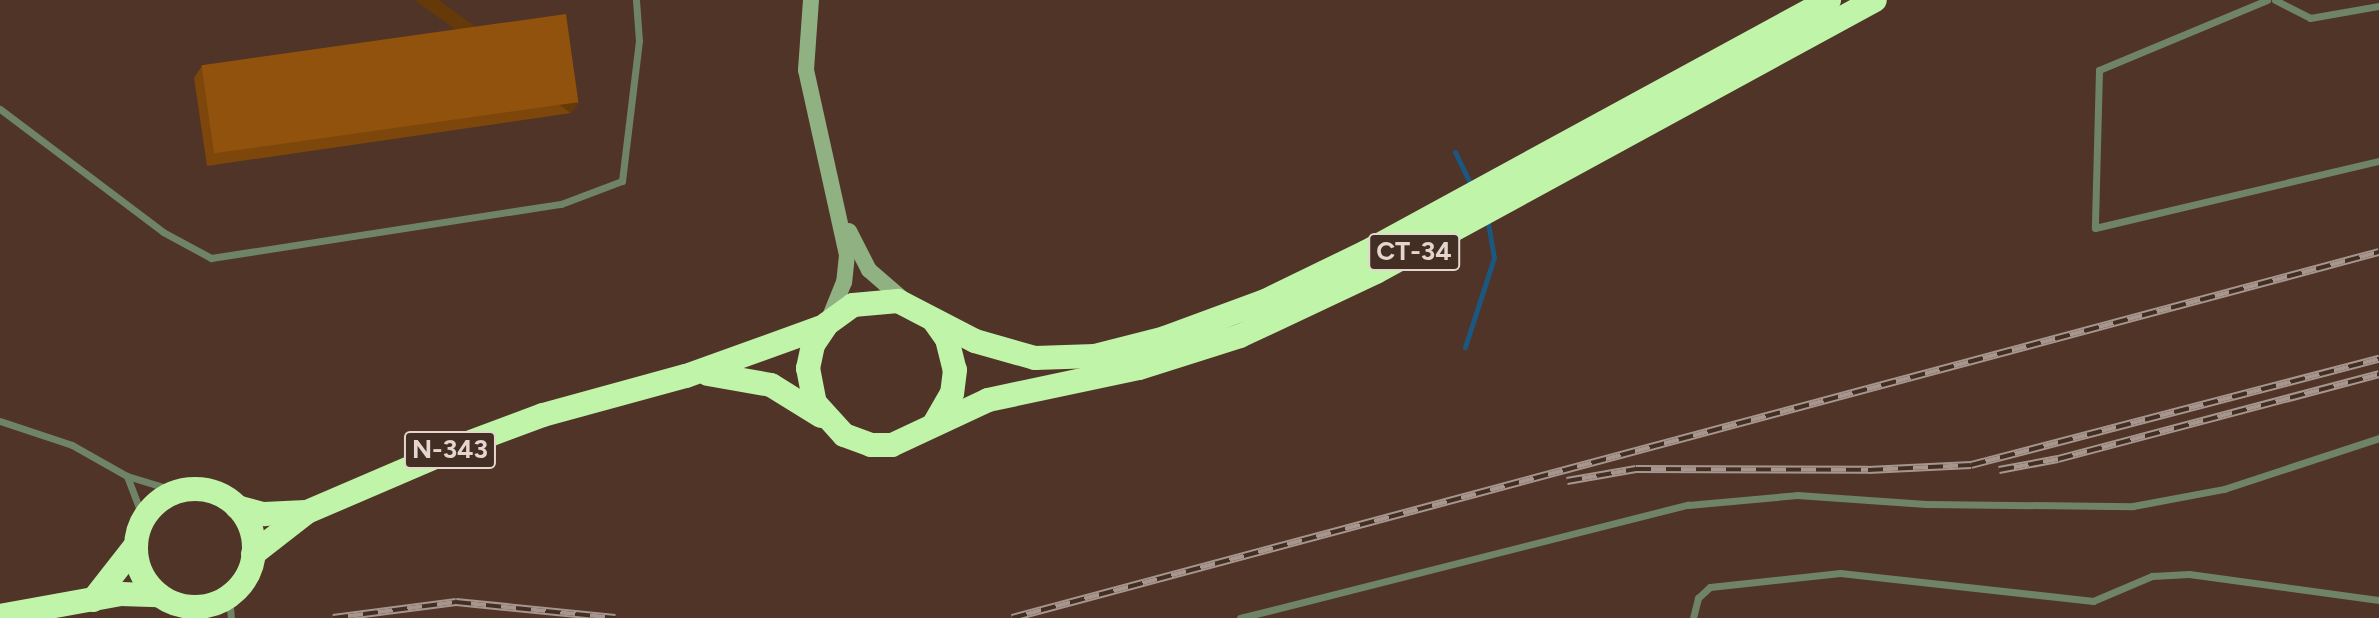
<!DOCTYPE html>
<html>
<head>
<meta charset="utf-8">
<style>
  body { margin:0 }
  #map { position:relative; width:2379px; height:618px; overflow:hidden; background:#432e23; font-family:Figtree,sans-serif }
  div>[style] { position:absolute }
  .built>* { inset:0; background:#503427; transform-origin:0 0 }
  .stream>* { height:5px; margin:-2.5px; padding:0 2.5px; transform-origin:2.5px; border-radius:2.5px; background:#1b577f }
  .lane>* { height:7px; margin:-3.5px; padding:0 3.5px; transform-origin:3.5px; border-radius:3.5px; background:#6f8466 }
  .secondary>* { height:16px; margin:-8px; padding:0 8px; transform-origin:8px; border-radius:8px; background:#90b182 }
  .highway>* { height:24px; margin:-12px; padding:0 12px; transform-origin:12px; border-radius:12px; background:#bff4a9 }
  .highway>.ring { margin:-12px; padding:0; box-sizing:content-box; background:none; border:24px solid #bff4a9; border-radius:50% }
  .rail>* { height:8px; margin-top:-4px; transform-origin:0; background:repeating-linear-gradient(90deg,#432e23 0 15px,#a7968e 0 30px); box-sizing:border-box; border-block:2px solid #a7968e }
  .wall>* { inset:0; background:#7d470b }
  .shaded-wall>* { inset:0; background:#663909; transform-origin:0 0 }
  .building>* { inset:0; background:#91520d; transform-origin:0 0 }
  span { translate:-50% -50%; white-space:nowrap; text-align:center; line-height:1.15; -webkit-text-stroke:6px #432e23; paint-order:stroke }
  .shield-label span { padding:2px 6px; background:#432e23; border:2px solid; border-radius:6px; -webkit-text-stroke-width:0 }
  .shield-label { font-size:26px; color:#e4d6cf; font-weight:700 }
</style>
</head>
<body>
<div id="map">
  <div class="built">
    <i style="left:0;top:0;width:2379px;height:618px"></i>
  </div>
  <div class="stream">
    <i style="left:1455px;top:152px;width:39px;rotate:64deg"></i>
    <i style="left:1465px;top:347px;width:94px;rotate:-72deg"></i>
    <i style="left:1494px;top:258px;width:42px;rotate:-99.7deg"></i>
  </div>
  <div class="lane">
    <i style="left:2267px;top:0;width:182px;rotate:157.4deg"></i>
    <i style="left:2099px;top:70px;width:158px;rotate:91.5deg"></i>
    <i style="left:2095px;top:228px;width:292px;rotate:-13.3deg"></i>
    <i style="left:2275px;top:0;width:39px;rotate:27deg"></i>
    <i style="left:2310px;top:18px;width:70px;rotate:-9.9deg"></i>
    <i style="left:0;top:109px;width:204px;rotate:37deg"></i>
    <i style="left:163px;top:232px;width:55px;rotate:28.4deg"></i>
    <i style="left:211px;top:258px;width:354px;rotate:-8.8deg"></i>
    <i style="left:561px;top:204px;width:65px;rotate:-20.7deg"></i>
    <i style="left:622px;top:181px;width:141px;rotate:-83.1deg"></i>
    <i style="left:639px;top:41px;width:41px;rotate:-94.2deg"></i>
    <i style="left:0;top:421px;width:76px;rotate:18.4deg"></i>
    <i style="left:72px;top:445px;width:63px;rotate:29.4deg"></i>
    <i style="left:143px;top:518px;width:45px;rotate:-110.9deg"></i>
    <i style="left:127px;top:476px;width:51px;rotate:17deg"></i>
    <i style="left:229px;top:596px;width:22px;rotate:85deg"></i>
    <i style="left:185px;top:605px;width:17px;rotate:50deg"></i>
    <i style="left:1240px;top:618px;width:462px;rotate:-14.2deg"></i>
    <i style="left:1688px;top:505px;width:109px;rotate:-5.2deg"></i>
    <i style="left:1797px;top:495px;width:129px;rotate:4deg"></i>
    <i style="left:1926px;top:504px;width:207px;rotate:0.6deg"></i>
    <i style="left:2133px;top:506px;width:93px;rotate:-10.6deg"></i>
    <i style="left:2224px;top:489px;width:163px;rotate:-18.2deg"></i>
    <i style="left:1693px;top:618px;width:21px;rotate:-76deg"></i>
    <i style="left:1698px;top:598px;width:16px;rotate:-43deg"></i>
    <i style="left:1710px;top:587px;width:131px;rotate:-6.1deg"></i>
    <i style="left:1840px;top:573px;width:255px;rotate:6.3deg"></i>
    <i style="left:2093px;top:601px;width:64px;rotate:-23deg"></i>
    <i style="left:2152px;top:576px;width:37px;rotate:-3deg"></i>
    <i style="left:2189px;top:574px;width:192px;rotate:7.8deg"></i>
  </div>
  <div class="secondary">
    <i style="left:811px;top:0;width:70px;rotate:94.1deg"></i>
    <i style="left:806px;top:70px;width:189px;rotate:77.5deg"></i>
    <i style="left:847px;top:255px;width:27px;rotate:96deg"></i>
    <i style="left:844px;top:282px;width:40px;rotate:112deg"></i>
    <i style="left:849px;top:231px;width:44px;rotate:62.9deg"></i>
    <i style="left:869px;top:270px;width:49px;rotate:40.9deg"></i>
  </div>
  <div class="highway">
    <i style="left:1829px;top:0;width:527px;rotate:151.44deg"></i>
    <i style="left:1366px;top:252px;width:112px;rotate:154.1deg"></i>
    <i style="left:1265px;top:301px;width:107px;rotate:159.7deg"></i>
    <i style="left:1165px;top:338px;width:72px;rotate:165.6deg"></i>
    <i style="left:1095px;top:356px;width:60px;rotate:178.1deg"></i>
    <i style="left:1035px;top:358px;width:62px;rotate:-164.2deg"></i>
    <i style="left:975px;top:341px;width:87px;rotate:-152.5deg"></i>
    <i style="left:898px;top:301px;width:45px;rotate:174.9deg"></i>
    <i style="left:853px;top:305px;width:32px;rotate:144deg"></i>
    <i style="left:827px;top:324px;width:25px;rotate:124deg"></i>
    <i style="left:813px;top:345px;width:24px;rotate:102deg"></i>
    <i style="left:808px;top:368px;width:36px;rotate:79deg"></i>
    <i style="left:815px;top:403px;width:43px;rotate:47.8deg"></i>
    <i style="left:844px;top:435px;width:29px;rotate:20deg"></i>
    <i style="left:871px;top:445px;width:21px"></i>
    <i style="left:892px;top:445px;width:106px;rotate:-25.1deg"></i>
    <i style="left:988px;top:400px;width:154px;rotate:-12deg"></i>
    <i style="left:1139px;top:368px;width:106px;rotate:-17.6deg"></i>
    <i style="left:1240px;top:336px;width:150px;rotate:-25.2deg"></i>
    <i style="left:1376px;top:272px;width:568px;rotate:-28.59deg"></i>
    <i style="left:935px;top:322px;width:21px;rotate:55deg"></i>
    <i style="left:947px;top:339px;width:32px;rotate:76deg"></i>
    <i style="left:955px;top:370px;width:23px;rotate:97deg"></i>
    <i style="left:952px;top:393px;width:34px;rotate:120deg"></i>
    <i style="left:708px;top:374px;width:64px;rotate:9.9deg"></i>
    <i style="left:771px;top:385px;width:59px;rotate:31.8deg"></i>
    <i class="ring" style="left:136px;top:489px;width:94px;height:94px"></i>
    <i style="left:237px;top:507px;width:28px;rotate:15deg"></i>
    <i style="left:264px;top:514px;width:42px;rotate:-2.7deg"></i>
    <i style="left:253px;top:554px;width:68px;rotate:-37.9deg"></i>
    <i style="left:307px;top:512px;width:175px;rotate:-23.2deg"></i>
    <i style="left:468px;top:443px;width:80px;rotate:-20.5deg"></i>
    <i style="left:543px;top:415px;width:148px;rotate:-15.3deg"></i>
    <i style="left:686px;top:376px;width:148px;rotate:-19.8deg"></i>
    <i style="left:93px;top:600px;width:70px;rotate:-52deg"></i>
    <i style="left:0;top:616px;width:123px;rotate:-10.3deg"></i>
    <i style="left:121px;top:594px;width:38px;rotate:2deg"></i>
  </div>
  <div class="rail">
    <i style="left:1999px;top:470px;width:60px;rotate:-10.6deg"></i>
    <i style="left:2058px;top:459px;width:332px;rotate:-14.8deg"></i>
    <i style="left:1567px;top:481px;width:70px;rotate:-9.9deg"></i>
    <i style="left:1636px;top:469px;width:232px;rotate:0.2deg"></i>
    <i style="left:1868px;top:470px;width:103px;rotate:-2.8deg"></i>
    <i style="left:1971px;top:465px;width:422px;rotate:-14.6deg"></i>
    <i style="left:333px;top:618px;width:124px;rotate:-7.4deg"></i>
    <i style="left:456px;top:602px;width:160px;rotate:5.7deg"></i>
    <i style="left:1012px;top:618px;width:1415px;rotate:-14.99deg"></i>
  </div>
  <div class="wall">
    <i style="clip-path:polygon(202px 66px,579px 102px,571px 113px,207px 166px,194px 78px)"></i>
  </div>
  <div class="shaded-wall">
    <i style="left:579px;top:102px;width:14px;height:368px;rotate:126deg"></i>
  </div>
  <div class="building">
    <i style="left:566px;top:14px;width:89px;height:368px;rotate:82deg"></i>
  </div>
  <div class="shield-label">
    <span style="left:1414px;top:252px">CT-34</span>
    <span style="left:450px;top:450px">N-343</span>
  </div>
</div>
</body>
</html>
